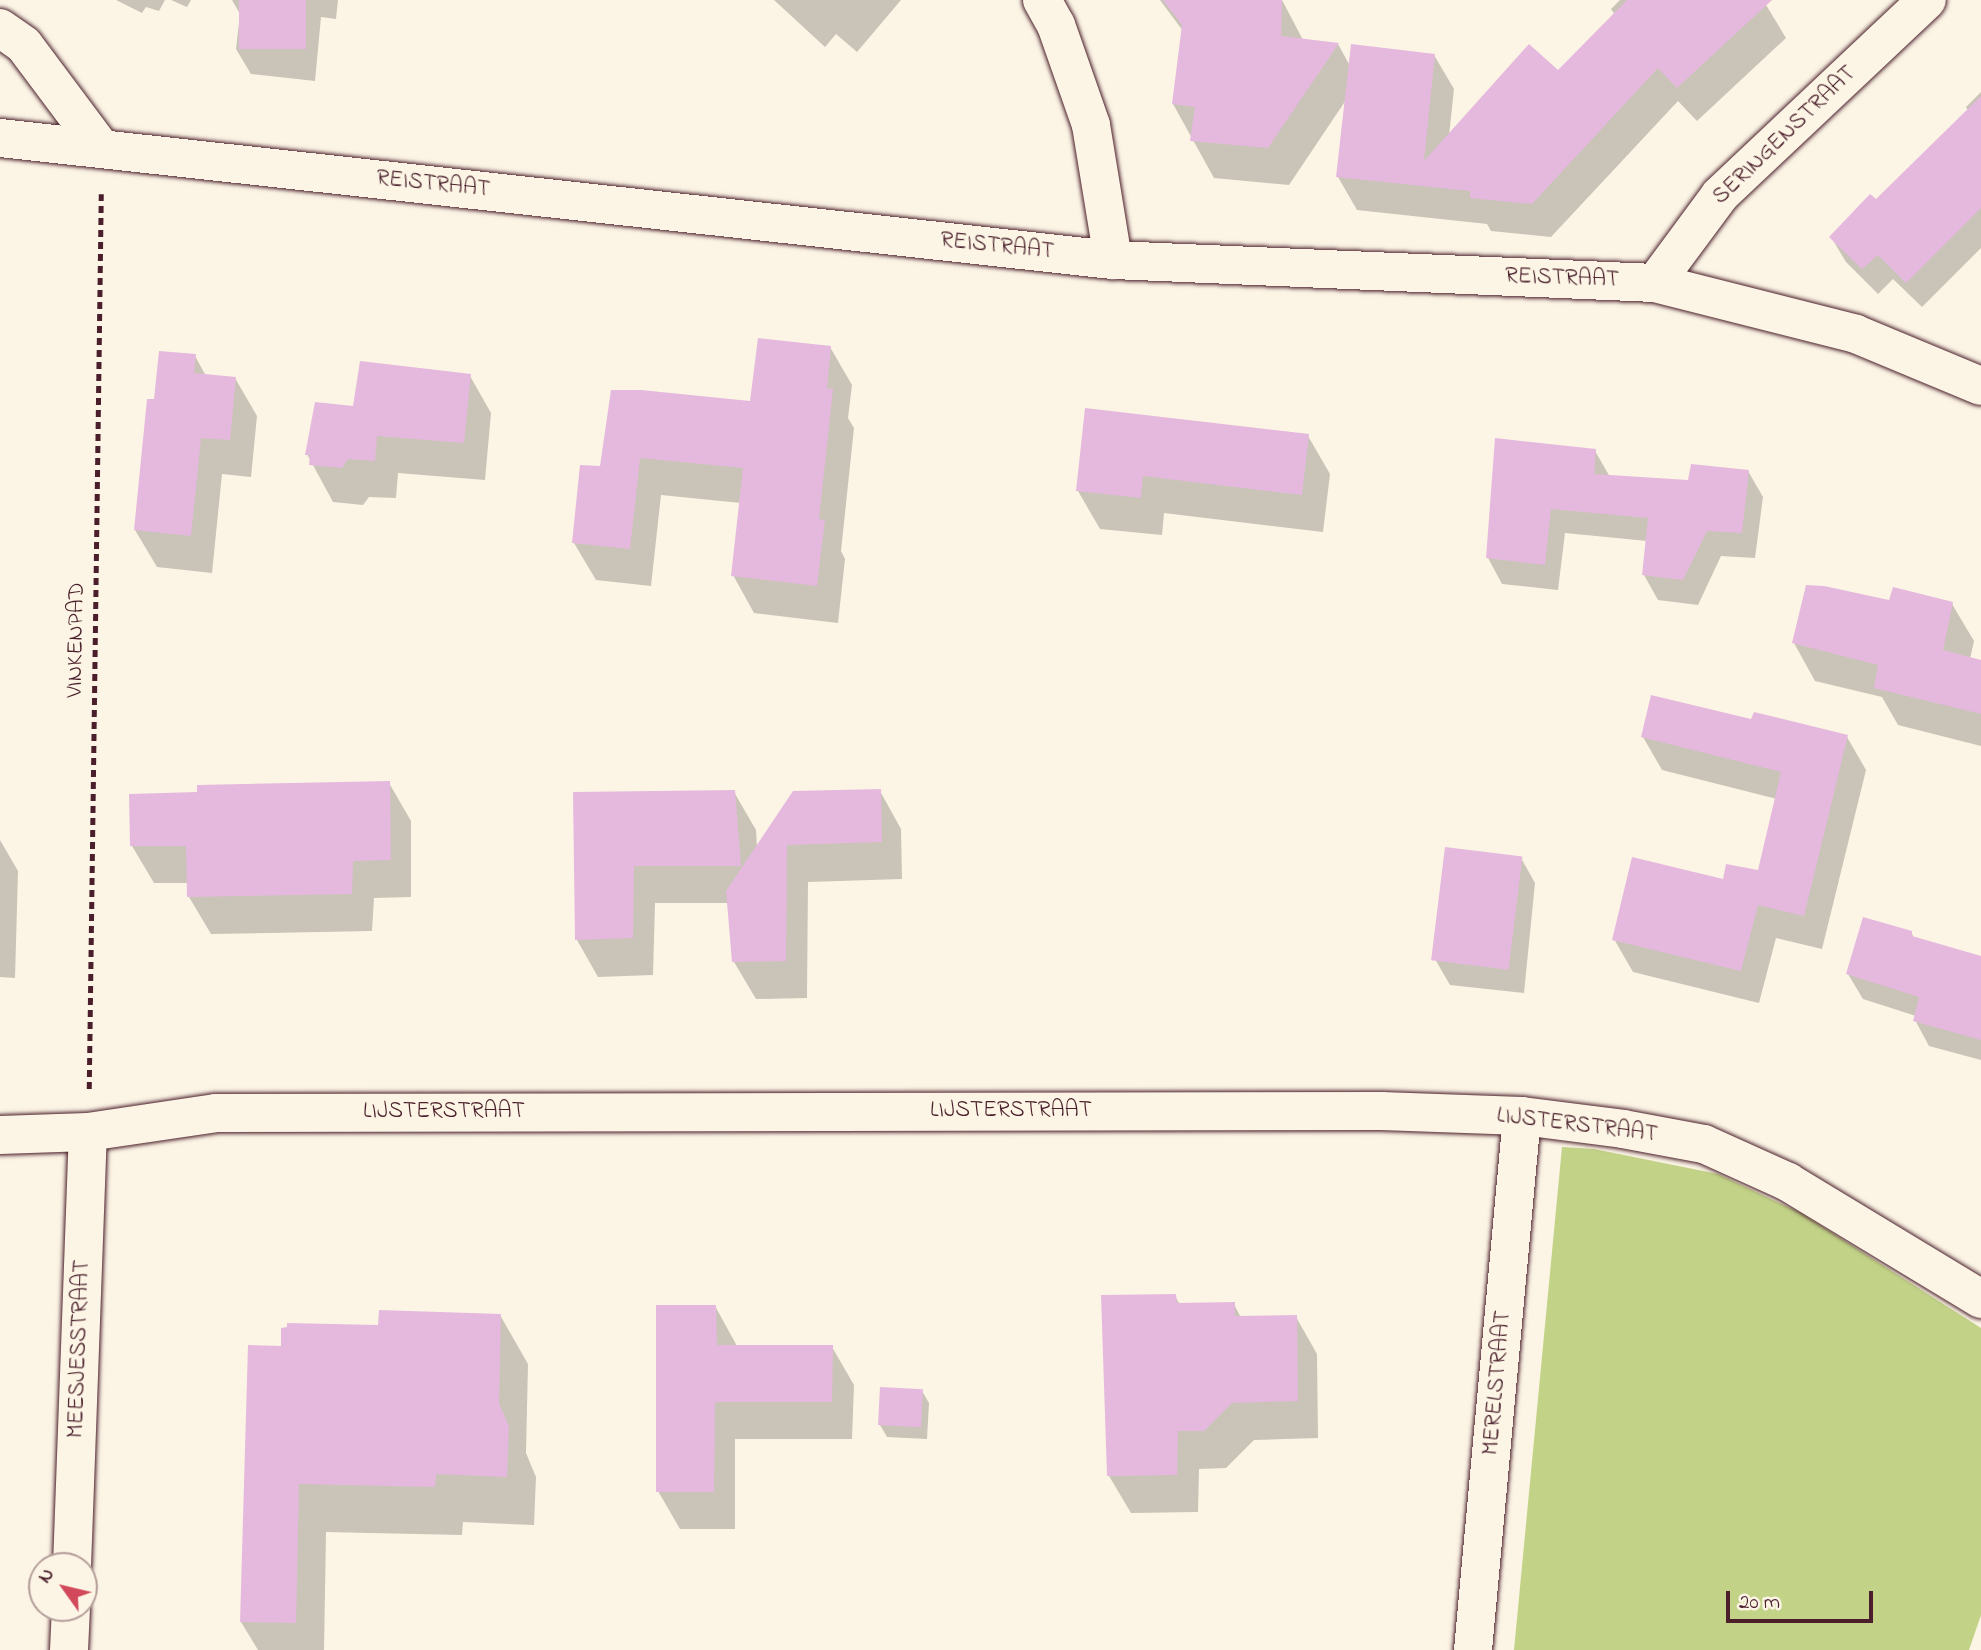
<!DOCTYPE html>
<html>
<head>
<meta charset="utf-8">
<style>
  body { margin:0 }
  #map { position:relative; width:1981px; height:1650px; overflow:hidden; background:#fcf5e5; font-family:"Indie Flower",sans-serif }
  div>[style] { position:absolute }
  .green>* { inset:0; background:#c2d388 }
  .shadow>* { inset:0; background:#0003 }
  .building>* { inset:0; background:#e5b9de; transform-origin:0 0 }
  .path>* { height:4.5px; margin-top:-2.25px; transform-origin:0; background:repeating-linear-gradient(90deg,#4a1f2b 0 7px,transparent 0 12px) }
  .roads { filter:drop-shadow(0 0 2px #4a1f2b) drop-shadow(0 0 2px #4a1f2b) }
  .minor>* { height:38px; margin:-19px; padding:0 19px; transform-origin:19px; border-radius:19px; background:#fcf5e5 }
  span { translate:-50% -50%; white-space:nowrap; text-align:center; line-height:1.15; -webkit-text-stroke:5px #fcf5e5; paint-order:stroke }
  .street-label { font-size:23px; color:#4a1f2b }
  .north { position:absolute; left:28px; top:1552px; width:70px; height:70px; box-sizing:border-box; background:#fcf5e5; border:2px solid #b59f9b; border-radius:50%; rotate:304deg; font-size:19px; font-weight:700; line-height:28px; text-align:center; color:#4a1f2b }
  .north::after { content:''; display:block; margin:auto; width:24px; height:32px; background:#d1495b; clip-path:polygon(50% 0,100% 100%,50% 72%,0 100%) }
  .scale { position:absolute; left:1726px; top:1591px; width:147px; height:32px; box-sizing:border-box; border:4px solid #4a1f2b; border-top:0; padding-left:9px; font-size:21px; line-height:24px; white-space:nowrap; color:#4a1f2b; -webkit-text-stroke:5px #fcf5e5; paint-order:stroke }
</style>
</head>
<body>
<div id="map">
  <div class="green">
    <i style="clip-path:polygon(1562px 1147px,1594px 1149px,1718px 1174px,1801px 1213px,1981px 1328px,1981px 1615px,1969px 1650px,1514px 1650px)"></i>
  </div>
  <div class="shadow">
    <i style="clip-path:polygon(116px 0,165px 0,159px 11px,146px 7px,142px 13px)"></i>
    <i style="clip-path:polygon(171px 0,191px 0,187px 7px)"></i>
    <i style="clip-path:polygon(232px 0,338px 0,336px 19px,321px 17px,315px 81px,251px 74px,236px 49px,240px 14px)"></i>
    <i style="clip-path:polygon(774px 0,901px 0,857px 52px,836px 34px,825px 47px)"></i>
    <i style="clip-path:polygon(1160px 0,1282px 0,1303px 40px,1338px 44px,1350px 66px,1434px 55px,1454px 89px,1449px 136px,1558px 72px,1615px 15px,1611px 9px,1620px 0,1763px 0,1786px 38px,1697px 121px,1678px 101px,1551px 237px,1491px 231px,1487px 224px,1357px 210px,1338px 177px,1346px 100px,1289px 185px,1214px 178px,1173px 104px,1183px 31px)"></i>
    <i style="clip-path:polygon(1981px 92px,1981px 133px,1966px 107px)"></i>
    <i style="clip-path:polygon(1981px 170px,1981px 248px,1922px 307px,1893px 279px,1878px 294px,1846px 262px,1831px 237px,1876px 201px)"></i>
    <i style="clip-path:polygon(830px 347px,852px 385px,848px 418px,854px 428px,841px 551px,845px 559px,838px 623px,754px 613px,733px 575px,741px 503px,661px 495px,651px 586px,596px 580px,574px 543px,602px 467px,752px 403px)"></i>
    <i style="clip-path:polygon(195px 356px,206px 376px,235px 378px,257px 416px,251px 477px,222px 474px,212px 573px,157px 567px,135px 530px)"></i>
    <i style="clip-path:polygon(470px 376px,491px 413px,485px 480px,398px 473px,396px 498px,369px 497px,363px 505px,333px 502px,307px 454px)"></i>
    <i style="clip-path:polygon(1308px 436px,1330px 474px,1323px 532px,1164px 513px,1162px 535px,1100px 529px,1078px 491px)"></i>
    <i style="clip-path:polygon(1595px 451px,1610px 477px,1690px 482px,1748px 471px,1763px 497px,1755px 558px,1721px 556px,1698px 605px,1658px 600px,1644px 575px,1647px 541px,1565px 533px,1558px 590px,1502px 584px,1488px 558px)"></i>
    <i style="clip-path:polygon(1890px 602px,1952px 604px,1974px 641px,1970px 659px,1981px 662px,1981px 746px,1898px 725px,1882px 697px,1815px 681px,1794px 643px)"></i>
    <i style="clip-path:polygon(1752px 721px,1847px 737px,1866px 770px,1822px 949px,1776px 938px,1759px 1003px,1633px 972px,1614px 939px,1725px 881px,1759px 872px,1777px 799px,1662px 770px,1643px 737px)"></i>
    <i style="clip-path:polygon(389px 783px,411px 821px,411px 897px,374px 898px,372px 931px,211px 934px,189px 897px,189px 883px,154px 883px,132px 846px)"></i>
    <i style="clip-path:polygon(880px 791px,901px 829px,902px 879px,808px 882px,807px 998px,756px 999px,734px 962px,729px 903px,655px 903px,653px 975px,598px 977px,577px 940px,575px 793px,734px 792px,756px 830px,757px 847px)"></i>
    <i style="clip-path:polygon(0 840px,18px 871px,15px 978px,0 977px)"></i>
    <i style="clip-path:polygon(1521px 858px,1535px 883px,1524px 993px,1450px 985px,1435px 959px)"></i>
    <i style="clip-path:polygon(1911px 932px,1914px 938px,1981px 958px,1981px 1060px,1929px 1046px,1915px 1020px,1916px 1016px,1863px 999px,1848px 974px)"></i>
    <i style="clip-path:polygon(1175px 1296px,1180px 1305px,1234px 1304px,1241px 1318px,1296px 1317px,1317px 1354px,1318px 1438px,1254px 1440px,1226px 1468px,1199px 1469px,1198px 1512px,1131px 1513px,1109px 1476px)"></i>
    <i style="clip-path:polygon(715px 1306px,737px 1346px,832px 1347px,854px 1385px,852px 1439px,735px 1439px,735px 1529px,680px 1529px,658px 1491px)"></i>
    <i style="clip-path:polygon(500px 1315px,528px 1364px,526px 1453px,536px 1477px,534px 1525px,463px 1522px,462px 1535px,326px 1532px,324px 1650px,258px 1650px,241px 1622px,282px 1347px,380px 1327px)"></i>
    <i style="clip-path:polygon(922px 1391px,929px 1403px,927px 1439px,887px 1437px,880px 1425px)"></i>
  </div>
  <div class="building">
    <i style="left:239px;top:0;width:67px;height:49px"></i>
    <i style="clip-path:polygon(1163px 0,1282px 0,1281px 36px,1339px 43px,1268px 148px,1190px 141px,1195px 107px,1172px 104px,1182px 25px)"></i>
    <i style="clip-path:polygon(1627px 0,1772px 0,1677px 88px,1658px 68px,1532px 204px,1470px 198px,1470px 191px,1336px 177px,1351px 44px,1435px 54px,1424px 161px,1529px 44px,1558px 70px)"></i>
    <i style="clip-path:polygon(1981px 96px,1981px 208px,1906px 283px,1878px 255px,1862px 269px,1829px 237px,1870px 194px,1876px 199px)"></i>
    <i style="clip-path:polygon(758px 338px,831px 346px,827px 388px,833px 389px,819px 519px,825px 520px,817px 586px,731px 576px,743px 468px,640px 458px,630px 549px,572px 543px,580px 465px,600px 466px,611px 390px,641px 390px,750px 401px)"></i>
    <i style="clip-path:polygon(159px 351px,196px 354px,194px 373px,236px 377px,230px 440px,201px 438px,191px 536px,134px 530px,147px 399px,154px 399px)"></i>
    <i style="clip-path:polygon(360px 361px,471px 374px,464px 443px,377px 436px,375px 461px,348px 459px,342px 468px,309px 465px,310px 455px,305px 455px,315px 402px,353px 406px)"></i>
    <i style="clip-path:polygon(1085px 408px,1309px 434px,1302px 495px,1143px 476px,1141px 498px,1076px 491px)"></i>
    <i style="clip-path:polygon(1495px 438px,1596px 449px,1594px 474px,1688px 480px,1691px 464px,1749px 470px,1742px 533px,1707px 531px,1683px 580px,1642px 575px,1648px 518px,1551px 509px,1545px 565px,1486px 558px)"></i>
    <i style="clip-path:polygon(1806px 585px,1824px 586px,1889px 600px,1893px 587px,1953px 602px,1943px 650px,1981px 660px,1981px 714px,1874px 688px,1878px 665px,1792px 643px)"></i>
    <i style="clip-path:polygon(1651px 695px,1751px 719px,1754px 712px,1848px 735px,1804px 916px,1758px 905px,1741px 971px,1612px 940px,1632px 857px,1723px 879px,1726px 864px,1758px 870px,1781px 772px,1641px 737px)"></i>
    <i style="clip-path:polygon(390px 781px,391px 860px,353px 861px,352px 894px,187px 897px,186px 846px,130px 846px,129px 794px,197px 792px,197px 785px)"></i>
    <i style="clip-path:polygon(881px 789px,882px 842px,787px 845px,786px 961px,732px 962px,726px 891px,793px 791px)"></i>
    <i style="clip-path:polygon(735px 790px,741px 866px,634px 866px,633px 938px,575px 940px,573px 792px)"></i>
    <i style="left:1445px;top:847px;width:78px;height:114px;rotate:7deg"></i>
    <i style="clip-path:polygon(1863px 917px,1912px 931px,1912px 936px,1981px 956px,1981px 1040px,1913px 1021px,1919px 997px,1846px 974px)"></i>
    <i style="clip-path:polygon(1176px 1294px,1177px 1303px,1235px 1302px,1235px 1316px,1297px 1315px,1298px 1401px,1232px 1403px,1204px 1431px,1178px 1431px,1177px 1475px,1107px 1476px,1101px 1295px)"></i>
    <i style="clip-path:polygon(656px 1305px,716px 1305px,717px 1345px,833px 1345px,832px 1402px,715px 1402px,714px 1492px,656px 1492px)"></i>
    <i style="clip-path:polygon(379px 1310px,501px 1314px,499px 1403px,509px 1427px,507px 1477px,436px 1474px,435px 1487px,299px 1484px,296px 1623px,240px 1622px,248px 1345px,281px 1346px,281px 1328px,287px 1327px,287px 1323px,378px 1325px)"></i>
    <i style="left:880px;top:1387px;width:43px;height:38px;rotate:3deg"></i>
  </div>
  <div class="path">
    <i style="left:89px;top:1089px;width:895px;rotate:-89.23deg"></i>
  </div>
  <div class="roads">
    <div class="minor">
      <i style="left:1042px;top:0;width:29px;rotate:61deg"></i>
      <i style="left:1056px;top:25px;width:106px;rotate:70.7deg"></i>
      <i style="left:1091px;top:125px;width:137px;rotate:80.7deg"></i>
      <i style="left:0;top:28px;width:29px;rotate:35deg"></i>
      <i style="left:24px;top:45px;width:129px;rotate:53.2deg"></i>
      <i style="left:0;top:138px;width:1120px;rotate:6.26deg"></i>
      <i style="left:1113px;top:260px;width:542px;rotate:2.43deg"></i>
      <i style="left:1655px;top:283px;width:207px;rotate:14.2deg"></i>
      <i style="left:1856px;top:334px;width:135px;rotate:22.6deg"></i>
      <i style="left:1655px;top:283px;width:109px;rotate:-53.5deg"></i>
      <i style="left:1720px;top:195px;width:284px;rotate:-43.3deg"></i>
      <i style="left:0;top:1135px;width:88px;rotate:-2deg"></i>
      <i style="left:88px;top:1132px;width:129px;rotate:-8.4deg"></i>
      <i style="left:216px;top:1113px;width:1165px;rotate:-0.1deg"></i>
      <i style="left:1381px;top:1111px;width:141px;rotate:2deg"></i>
      <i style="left:1522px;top:1116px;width:102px;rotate:7.3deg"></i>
      <i style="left:1623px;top:1129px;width:82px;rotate:10.5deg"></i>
      <i style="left:1704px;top:1144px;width:92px;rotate:24.3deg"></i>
      <i style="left:1788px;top:1182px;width:226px;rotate:31.2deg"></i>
      <i style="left:72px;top:1566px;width:434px;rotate:-87.9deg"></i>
      <i style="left:69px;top:1650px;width:42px;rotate:-87.3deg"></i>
      <i style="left:1473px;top:1650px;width:536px;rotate:-84.76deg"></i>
    </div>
  </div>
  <div class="street-label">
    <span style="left:1785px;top:136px;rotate:-44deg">SERINGENSTRAAT</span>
    <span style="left:433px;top:185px;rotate:6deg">REISTRAAT</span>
    <span style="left:997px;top:247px;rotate:6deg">REISTRAAT</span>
    <span style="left:1562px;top:279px;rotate:2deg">REISTRAAT</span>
    <span style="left:77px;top:640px;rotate:-89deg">VINKENPAD</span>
    <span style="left:1011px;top:1111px">LIJSTERSTRAAT</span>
    <span style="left:444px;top:1112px">LIJSTERSTRAAT</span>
    <span style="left:1577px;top:1126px;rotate:7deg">LIJSTERSTRAAT</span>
    <span style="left:80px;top:1349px;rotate:-88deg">MEESJESSTRAAT</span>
    <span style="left:1498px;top:1383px;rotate:-85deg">MERELSTRAAT</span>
  </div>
  <div class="north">N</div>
  <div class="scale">20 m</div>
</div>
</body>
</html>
